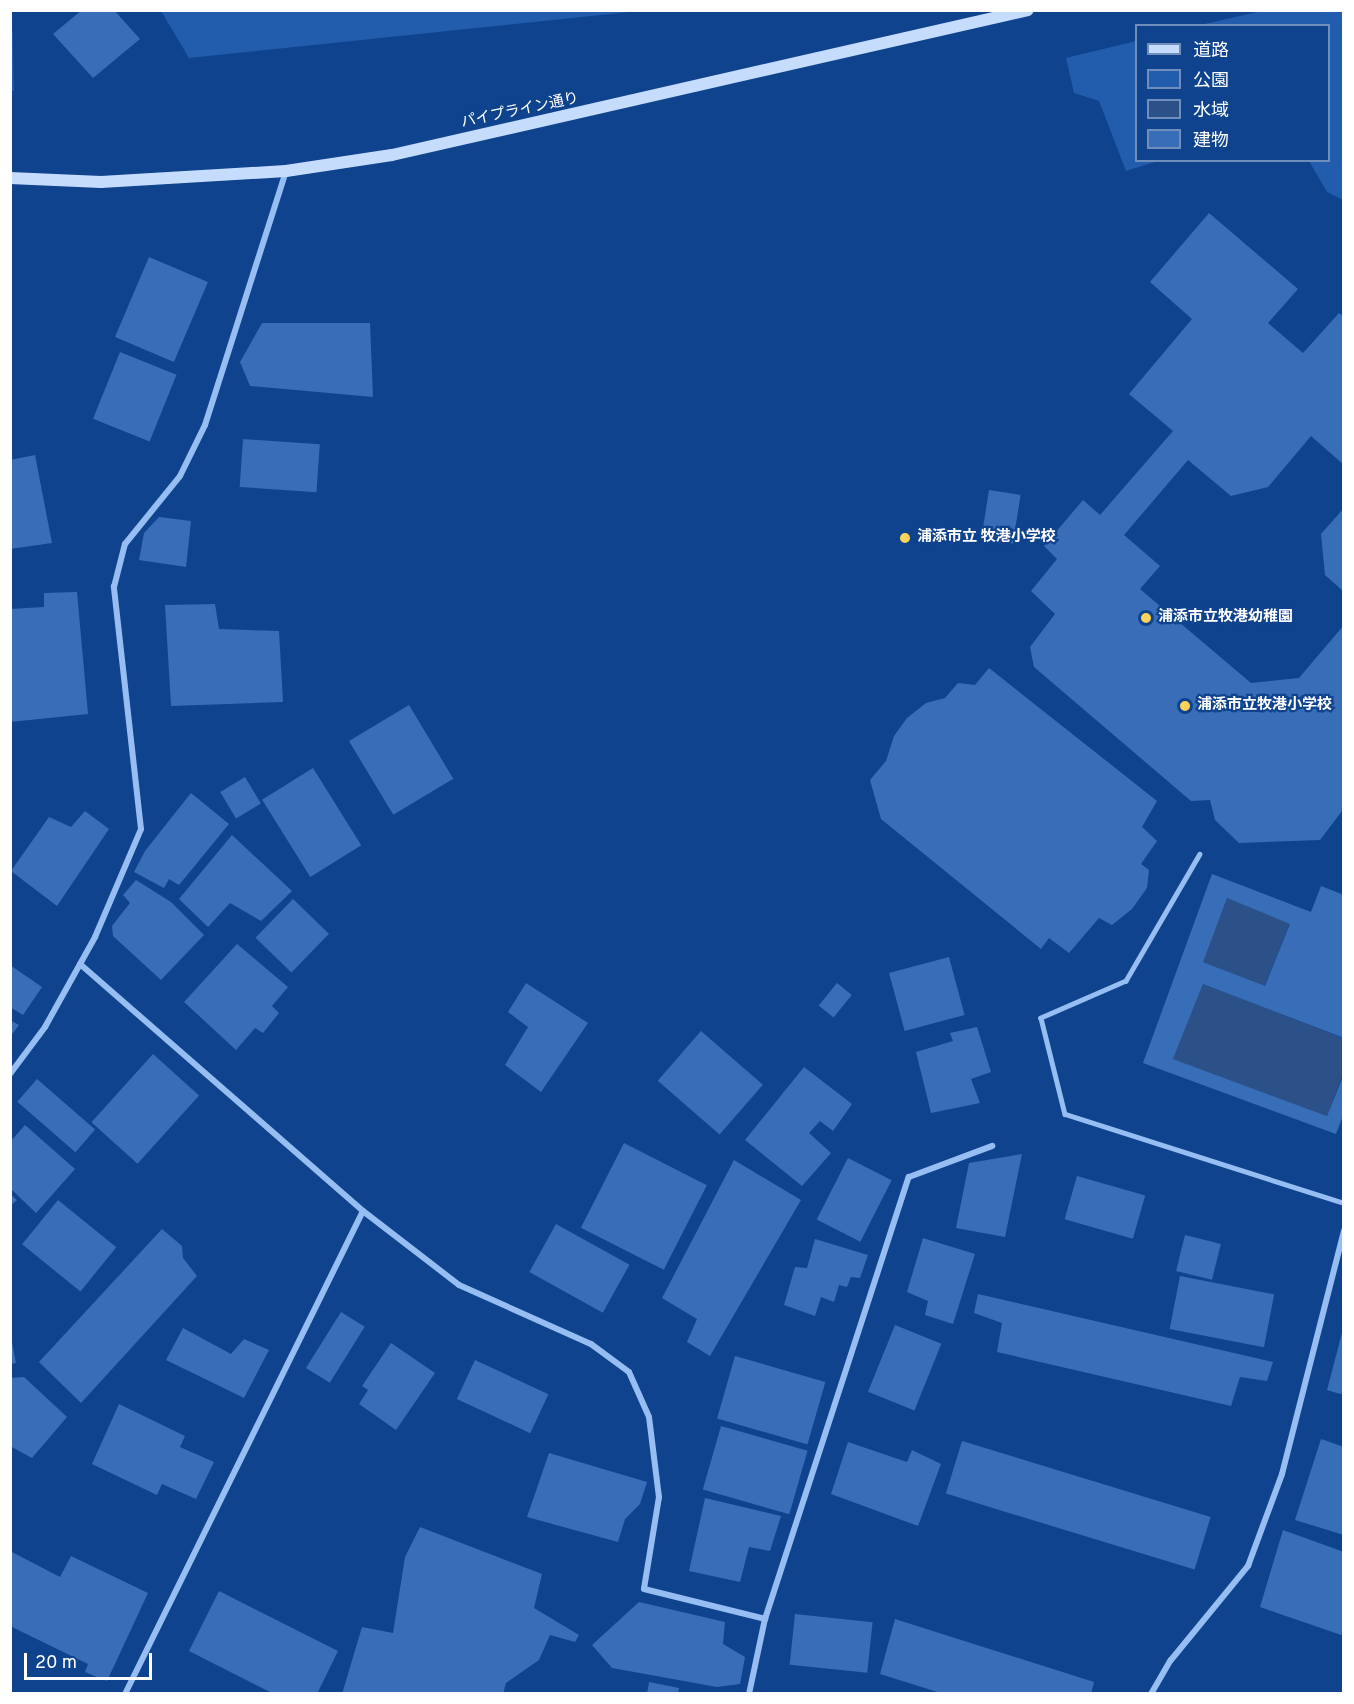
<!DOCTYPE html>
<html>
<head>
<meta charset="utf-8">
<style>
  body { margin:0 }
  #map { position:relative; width:1354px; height:1704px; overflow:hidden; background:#0f438d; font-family:Overpass,"Noto Sans JP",sans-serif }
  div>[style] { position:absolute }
  .green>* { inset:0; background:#215dac }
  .water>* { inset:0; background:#2b5188; transform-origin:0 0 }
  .building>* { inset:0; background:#386eb7; transform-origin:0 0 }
  .lane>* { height:4.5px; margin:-2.25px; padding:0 2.25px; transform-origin:2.25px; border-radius:2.25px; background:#97bef3 }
  .street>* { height:6px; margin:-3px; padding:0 3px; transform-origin:3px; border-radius:3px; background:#97bef3 }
  .secondary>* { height:12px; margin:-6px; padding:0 6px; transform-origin:6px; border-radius:6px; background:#c6dcfd }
  .dots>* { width:16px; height:16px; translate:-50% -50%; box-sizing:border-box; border:3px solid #0f438d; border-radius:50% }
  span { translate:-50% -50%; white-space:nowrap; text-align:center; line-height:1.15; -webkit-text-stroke:4.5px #0f438d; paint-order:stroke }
  .street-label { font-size:15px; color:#fff }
  .poi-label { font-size:15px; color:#fff; font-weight:700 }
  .left { translate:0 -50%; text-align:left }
  .frame { position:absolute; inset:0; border:12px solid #fff; pointer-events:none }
  .legend { position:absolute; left:1135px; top:24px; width:195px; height:138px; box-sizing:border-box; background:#0f438d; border:2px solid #6f8ebb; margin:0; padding:8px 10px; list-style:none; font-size:18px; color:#fff }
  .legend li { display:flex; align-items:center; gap:12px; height:30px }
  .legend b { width:30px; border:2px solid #6f8ebb }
  .scale { position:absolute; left:24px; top:1653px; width:128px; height:27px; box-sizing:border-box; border:3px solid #fff; border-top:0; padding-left:8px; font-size:18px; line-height:21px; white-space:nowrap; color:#fff; -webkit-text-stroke:4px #0f438d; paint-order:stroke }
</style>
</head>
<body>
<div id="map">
  <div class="green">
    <i style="clip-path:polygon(10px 11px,12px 11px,14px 91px,10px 91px)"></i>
    <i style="clip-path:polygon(639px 11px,189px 58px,161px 11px,161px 10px)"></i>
    <i style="clip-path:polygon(1262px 11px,1343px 11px,1343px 200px,1327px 192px,1309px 161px,1328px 160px,1328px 26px,1200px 25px)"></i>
    <i style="clip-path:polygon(1136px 41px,1136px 160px,1158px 161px,1126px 171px,1099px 101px,1074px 93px,1066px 58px)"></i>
  </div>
  <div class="water">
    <i style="left:1227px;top:898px;width:68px;height:68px;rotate:22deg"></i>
    <i style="clip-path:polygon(1203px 984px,1343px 1038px,1343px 1074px,1327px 1116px,1173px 1059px)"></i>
  </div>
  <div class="building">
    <i style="clip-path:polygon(82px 10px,114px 10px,140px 39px,93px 78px,53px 34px)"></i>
    <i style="clip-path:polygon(1209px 213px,1298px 289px,1268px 323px,1303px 353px,1339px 313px,1344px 317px,1344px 465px,1311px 436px,1268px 487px,1231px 496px,1188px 460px,1124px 535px,1160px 566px,1140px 589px,1251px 683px,1299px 678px,1344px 625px,1342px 811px,1320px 840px,1239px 843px,1215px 820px,1210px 800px,1191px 801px,1034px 667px,1030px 647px,1055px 614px,1031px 591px,1057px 559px,1044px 546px,1083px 500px,1100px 515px,1173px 431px,1129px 394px,1192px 319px,1150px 282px)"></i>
    <i style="left:149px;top:257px;width:64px;height:87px;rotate:23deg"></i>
    <i style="clip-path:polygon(262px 323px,370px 323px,373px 397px,250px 386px,240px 362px)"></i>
    <i style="left:120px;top:352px;width:61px;height:72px;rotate:22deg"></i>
    <i style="left:243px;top:439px;width:77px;height:48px;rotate:4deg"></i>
    <i style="clip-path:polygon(35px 455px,52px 543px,10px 549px,10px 460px)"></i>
    <i style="left:989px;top:490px;width:32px;height:49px;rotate:9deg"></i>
    <i style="clip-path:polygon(1344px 508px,1344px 592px,1325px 575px,1321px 534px)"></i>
    <i style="clip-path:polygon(159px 517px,191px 521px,186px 567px,139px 560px,144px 533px)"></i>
    <i style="clip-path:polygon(77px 592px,88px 714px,10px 722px,10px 609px,44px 607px,44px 593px)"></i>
    <i style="clip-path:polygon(215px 604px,219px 629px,279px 631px,283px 702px,171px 706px,165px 605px)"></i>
    <i style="clip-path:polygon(989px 668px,1157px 801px,1142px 827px,1157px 841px,1141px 864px,1149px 870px,1147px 888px,1132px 909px,1112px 925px,1099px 918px,1069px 953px,1049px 938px,1041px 949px,881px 819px,870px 780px,886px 761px,894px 736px,907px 718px,926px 703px,945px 698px,958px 683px,975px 685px)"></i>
    <i style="left:409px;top:705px;width:86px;height:70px;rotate:59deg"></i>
    <i style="left:313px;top:768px;width:91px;height:60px;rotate:58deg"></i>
    <i style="left:245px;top:777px;width:31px;height:29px;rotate:59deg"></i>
    <i style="clip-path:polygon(191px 793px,229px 824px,179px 885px,169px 879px,164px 888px,134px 872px,145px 851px)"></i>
    <i style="clip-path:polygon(85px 811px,109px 829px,57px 906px,11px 871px,49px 817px,71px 827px)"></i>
    <i style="clip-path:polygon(232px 835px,292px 891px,261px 921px,230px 903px,208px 927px,179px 899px)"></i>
    <i style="clip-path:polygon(evenodd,1212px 874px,1311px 912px,1321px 886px,1344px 895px,1344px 1038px,1203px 984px,1173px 1059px,1327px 1116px,1344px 1074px,1344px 1113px,1336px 1134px,1143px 1063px,1212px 874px,1227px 898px,1290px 924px,1265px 986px,1203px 962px,1227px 898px)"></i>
    <i style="clip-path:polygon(136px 880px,171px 902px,204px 935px,161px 980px,113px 936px,112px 926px,130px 903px,123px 895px)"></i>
    <i style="left:293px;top:899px;width:50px;height:54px;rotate:44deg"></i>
    <i style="clip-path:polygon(237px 944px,288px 987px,272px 1006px,279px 1013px,263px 1033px,255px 1028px,236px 1050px,184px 1002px)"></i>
    <i style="left:949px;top:957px;width:60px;height:62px;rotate:75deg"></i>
    <i style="clip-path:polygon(10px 965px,42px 987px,23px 1015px,10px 1007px)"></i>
    <i style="clip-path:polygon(526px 983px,588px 1023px,541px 1092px,505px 1065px,528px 1027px,508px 1012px)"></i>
    <i style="left:837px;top:983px;width:19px;height:29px;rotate:39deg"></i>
    <i style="clip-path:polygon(10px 1020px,19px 1025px,10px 1037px)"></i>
    <i style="clip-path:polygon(977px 1027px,991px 1072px,971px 1079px,980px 1103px,931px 1113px,916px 1052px,953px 1041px,950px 1033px)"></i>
    <i style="left:701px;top:1031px;width:82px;height:66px;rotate:41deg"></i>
    <i style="left:153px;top:1054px;width:62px;height:92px;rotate:42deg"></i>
    <i style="clip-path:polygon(804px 1067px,852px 1104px,833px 1131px,820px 1121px,809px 1133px,831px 1153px,802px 1186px,745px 1140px)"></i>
    <i style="left:37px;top:1079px;width:77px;height:30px;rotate:41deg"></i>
    <i style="clip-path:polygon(25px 1125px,75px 1169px,36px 1213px,10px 1188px,10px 1142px)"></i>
    <i style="left:624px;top:1143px;width:93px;height:95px;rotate:27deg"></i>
    <i style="clip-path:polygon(1022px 1154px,1005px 1237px,956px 1228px,969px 1163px)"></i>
    <i style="left:848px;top:1158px;width:49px;height:69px;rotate:27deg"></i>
    <i style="clip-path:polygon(734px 1160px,801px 1200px,710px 1356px,687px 1342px,697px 1319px,662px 1298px)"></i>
    <i style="left:1077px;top:1176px;width:71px;height:45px;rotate:16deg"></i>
    <i style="clip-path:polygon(10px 1194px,17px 1200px,10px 1206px)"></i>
    <i style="left:58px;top:1200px;width:75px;height:57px;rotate:39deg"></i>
    <i style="left:556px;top:1224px;width:84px;height:55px;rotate:29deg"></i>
    <i style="clip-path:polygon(162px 1229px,182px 1246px,183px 1258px,197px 1276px,81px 1403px,39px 1362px)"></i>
    <i style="left:1185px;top:1235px;width:37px;height:37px;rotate:14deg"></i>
    <i style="clip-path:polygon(923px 1238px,975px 1254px,953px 1324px,925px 1315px,928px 1301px,907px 1292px)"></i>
    <i style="clip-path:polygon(815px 1239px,868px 1255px,860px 1278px,851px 1277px,847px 1287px,839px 1285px,834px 1302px,821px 1297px,815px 1316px,784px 1305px,795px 1267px,807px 1268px)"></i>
    <i style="left:1180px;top:1276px;width:96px;height:54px;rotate:11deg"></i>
    <i style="clip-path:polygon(978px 1294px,1273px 1362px,1267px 1381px,1240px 1377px,1231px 1406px,997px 1352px,1002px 1323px,974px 1313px)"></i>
    <i style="left:341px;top:1312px;width:28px;height:66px;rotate:32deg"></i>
    <i style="left:895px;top:1325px;width:50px;height:72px;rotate:22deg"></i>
    <i style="clip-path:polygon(183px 1328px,231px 1354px,244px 1339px,269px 1350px,244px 1398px,166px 1360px)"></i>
    <i style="clip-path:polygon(1343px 1329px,1344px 1329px,1344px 1395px,1327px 1390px)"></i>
    <i style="clip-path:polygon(10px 1332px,16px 1363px,10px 1364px)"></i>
    <i style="clip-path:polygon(391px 1343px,435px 1373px,396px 1430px,359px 1404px,368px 1390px,362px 1386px)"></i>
    <i style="left:735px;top:1356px;width:94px;height:65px;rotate:16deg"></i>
    <i style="left:475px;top:1360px;width:81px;height:43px;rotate:25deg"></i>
    <i style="clip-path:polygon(24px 1377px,67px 1417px,32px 1458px,10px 1446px,10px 1378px)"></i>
    <i style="clip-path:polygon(119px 1404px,185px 1436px,180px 1447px,214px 1462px,196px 1499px,162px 1484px,157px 1495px,92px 1464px)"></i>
    <i style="left:721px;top:1426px;width:90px;height:66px;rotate:16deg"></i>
    <i style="clip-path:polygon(1321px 1439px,1344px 1447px,1344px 1535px,1295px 1520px)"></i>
    <i style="left:962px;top:1441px;width:260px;height:55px;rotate:17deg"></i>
    <i style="clip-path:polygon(848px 1442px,907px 1462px,912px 1450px,941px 1464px,918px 1526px,831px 1494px)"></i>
    <i style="clip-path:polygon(549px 1453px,647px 1482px,640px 1504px,625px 1519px,618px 1542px,527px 1517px)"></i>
    <i style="clip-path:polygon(705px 1498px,781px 1516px,770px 1551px,749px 1547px,740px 1582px,689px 1571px)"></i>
    <i style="clip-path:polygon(420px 1527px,542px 1574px,534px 1608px,579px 1635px,575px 1642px,550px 1635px,539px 1660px,506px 1683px,503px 1694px,342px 1694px,362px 1627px,393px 1633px,405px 1557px)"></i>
    <i style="clip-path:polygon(1283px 1530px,1344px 1552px,1344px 1636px,1260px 1607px)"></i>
    <i style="clip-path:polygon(10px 1551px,60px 1577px,71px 1556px,148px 1593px,107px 1681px,85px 1672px,88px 1664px,10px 1626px)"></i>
    <i style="clip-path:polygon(219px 1591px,338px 1651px,317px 1694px,274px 1694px,189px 1651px)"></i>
    <i style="clip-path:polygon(639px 1602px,725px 1622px,723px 1644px,745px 1657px,740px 1684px,717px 1687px,612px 1668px,592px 1645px)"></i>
    <i style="left:795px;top:1614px;width:78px;height:51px;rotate:6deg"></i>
    <i style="clip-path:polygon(895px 1619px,1094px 1682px,1091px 1694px,944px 1694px,880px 1674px)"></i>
    <i style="clip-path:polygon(649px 1682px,679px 1688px,678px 1694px,647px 1694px)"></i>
  </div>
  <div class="lane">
    <i style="left:1200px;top:854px;width:147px;rotate:120.2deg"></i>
    <i style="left:1126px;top:981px;width:93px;rotate:156.5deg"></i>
    <i style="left:1041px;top:1018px;width:99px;rotate:76deg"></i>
    <i style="left:1065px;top:1114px;width:293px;rotate:17.7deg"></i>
  </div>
  <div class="street">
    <i style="left:80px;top:964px;width:376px;rotate:41.1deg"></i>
    <i style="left:363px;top:1211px;width:121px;rotate:37.6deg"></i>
    <i style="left:459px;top:1285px;width:145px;rotate:24.1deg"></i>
    <i style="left:591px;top:1344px;width:47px;rotate:36.4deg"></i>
    <i style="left:629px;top:1372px;width:49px;rotate:66deg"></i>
    <i style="left:649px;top:1417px;width:81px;rotate:82.9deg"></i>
    <i style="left:659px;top:1497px;width:93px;rotate:99.3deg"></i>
    <i style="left:644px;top:1589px;width:125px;rotate:13.9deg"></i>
    <i style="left:10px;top:1074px;width:59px;rotate:-53.3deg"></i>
    <i style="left:45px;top:1027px;width:103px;rotate:-60.9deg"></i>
    <i style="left:95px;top:937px;width:117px;rotate:-66.9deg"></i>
    <i style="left:141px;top:829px;width:244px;rotate:-96.4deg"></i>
    <i style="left:114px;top:587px;width:44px;rotate:-75.7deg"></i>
    <i style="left:125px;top:544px;width:87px;rotate:-51deg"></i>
    <i style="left:180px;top:476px;width:57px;rotate:-63.9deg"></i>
    <i style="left:205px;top:425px;width:267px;rotate:-72.3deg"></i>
    <i style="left:125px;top:1694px;width:538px;rotate:-63.77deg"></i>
    <i style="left:749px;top:1694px;width:77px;rotate:-78deg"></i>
    <i style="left:765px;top:1619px;width:465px;rotate:-72deg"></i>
    <i style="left:909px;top:1177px;width:89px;rotate:-20.5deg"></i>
    <i style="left:1151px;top:1694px;width:39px;rotate:-60deg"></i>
    <i style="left:1171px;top:1660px;width:122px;rotate:-50.7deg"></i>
    <i style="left:1248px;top:1566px;width:98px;rotate:-69.7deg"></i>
    <i style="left:1282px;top:1474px;width:251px;rotate:-75.7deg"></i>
  </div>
  <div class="secondary">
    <i style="left:10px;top:178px;width:91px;rotate:2.5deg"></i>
    <i style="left:101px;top:182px;width:185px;rotate:-3.4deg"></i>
    <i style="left:286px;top:171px;width:107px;rotate:-8.6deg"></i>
    <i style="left:392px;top:155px;width:652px;rotate:-12.84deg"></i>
  </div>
  <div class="dots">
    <i style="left:905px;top:538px;background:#ffd358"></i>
    <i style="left:1146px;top:618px;background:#ffd358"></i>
    <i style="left:1185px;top:706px;background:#ffd358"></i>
  </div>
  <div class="street-label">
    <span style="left:520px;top:111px;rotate:-12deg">パイプライン通り</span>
  </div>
  <div class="poi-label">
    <span class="left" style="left:917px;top:538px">浦添市立 牧港小学校</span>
    <span class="left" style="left:1158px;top:618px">浦添市立牧港幼稚園</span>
    <span class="left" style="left:1197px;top:706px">浦添市立牧港小学校</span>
  </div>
  <div class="frame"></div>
  <ul class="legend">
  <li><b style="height:8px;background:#c6dcfd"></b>道路</li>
  <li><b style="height:16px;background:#215dac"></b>公園</li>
  <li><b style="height:16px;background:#2b5188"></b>水域</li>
  <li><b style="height:16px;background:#386eb7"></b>建物</li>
  </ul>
  <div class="scale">20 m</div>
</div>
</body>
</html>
